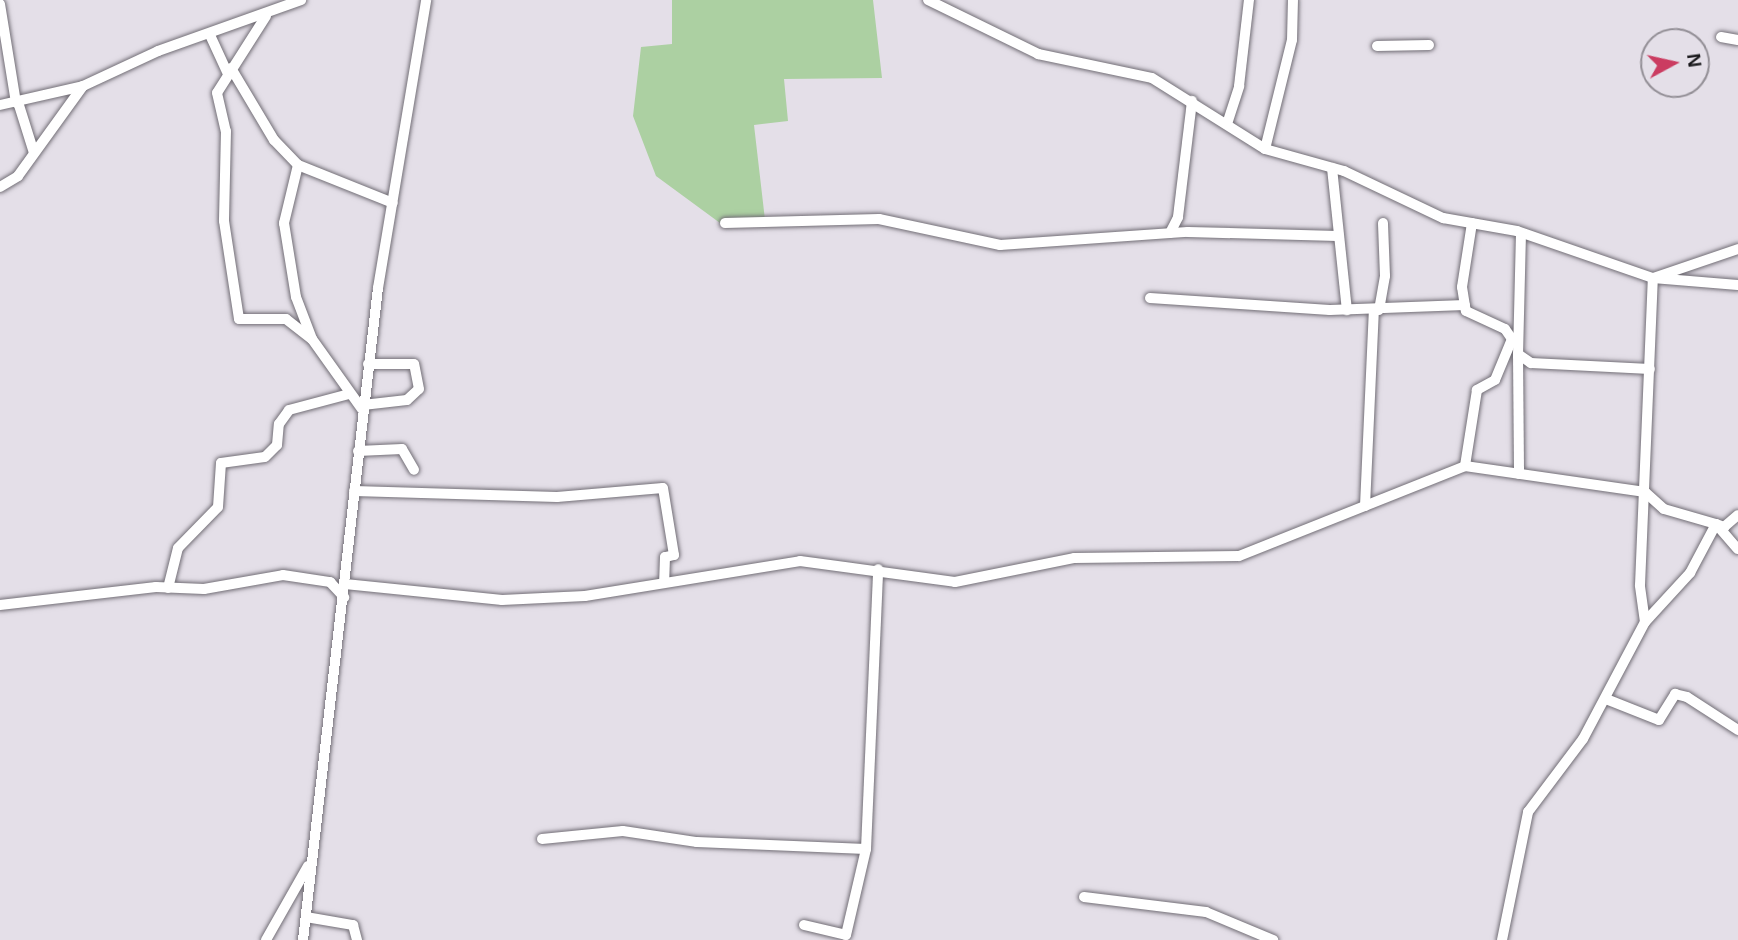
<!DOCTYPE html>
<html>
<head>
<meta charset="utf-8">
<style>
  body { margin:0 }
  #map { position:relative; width:1738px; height:940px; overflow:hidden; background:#e4dfe8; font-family:Arial,sans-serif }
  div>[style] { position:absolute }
  .green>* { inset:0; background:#acd0a2 }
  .roads { filter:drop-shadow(0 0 2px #726e76) drop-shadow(0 0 2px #726e76) }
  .street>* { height:10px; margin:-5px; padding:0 5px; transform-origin:5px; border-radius:5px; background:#fff }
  span { translate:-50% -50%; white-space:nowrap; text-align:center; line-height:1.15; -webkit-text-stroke:7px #e4dfe8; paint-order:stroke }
  .north { position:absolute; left:1640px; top:28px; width:70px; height:70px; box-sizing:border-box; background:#e4dfe8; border:2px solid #938f96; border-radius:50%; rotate:82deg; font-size:19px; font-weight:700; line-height:28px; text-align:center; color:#19181b }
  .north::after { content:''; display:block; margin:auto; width:24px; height:32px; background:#cb3c61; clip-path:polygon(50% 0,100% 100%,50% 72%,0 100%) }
</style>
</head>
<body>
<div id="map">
  <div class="green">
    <i style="clip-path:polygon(672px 0,873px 0,882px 78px,784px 79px,788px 121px,754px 125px,765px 220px,720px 223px,656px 176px,633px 116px,641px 47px,672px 44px)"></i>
  </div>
  <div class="roads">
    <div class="street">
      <i style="left:928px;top:0;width:123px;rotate:26.1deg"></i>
      <i style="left:1038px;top:54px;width:116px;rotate:11.9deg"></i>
      <i style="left:1152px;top:78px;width:133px;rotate:32.1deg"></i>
      <i style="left:1265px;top:149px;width:82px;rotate:15.6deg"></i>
      <i style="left:1344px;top:171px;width:110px;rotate:25.4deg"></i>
      <i style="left:1443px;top:218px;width:75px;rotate:10deg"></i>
      <i style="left:1517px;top:231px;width:144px;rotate:19.1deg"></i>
      <i style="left:1653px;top:278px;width:85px;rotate:4.7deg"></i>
      <i style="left:0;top:4px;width:100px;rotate:80.8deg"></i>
      <i style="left:266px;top:16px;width:91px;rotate:122.5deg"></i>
      <i style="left:217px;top:93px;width:39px;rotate:77deg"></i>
      <i style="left:226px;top:131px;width:90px;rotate:91.3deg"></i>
      <i style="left:224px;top:221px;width:99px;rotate:81.3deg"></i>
      <i style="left:239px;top:319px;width:47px"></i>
      <i style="left:286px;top:319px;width:33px;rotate:38deg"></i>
      <i style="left:210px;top:35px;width:41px;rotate:65.3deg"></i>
      <i style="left:1721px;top:37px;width:17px;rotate:10deg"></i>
      <i style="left:1377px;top:46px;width:52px;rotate:-1.1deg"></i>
      <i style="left:231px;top:68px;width:84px;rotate:59.2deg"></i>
      <i style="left:274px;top:140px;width:35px;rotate:46deg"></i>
      <i style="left:298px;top:165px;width:102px;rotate:21.8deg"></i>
      <i style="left:18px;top:102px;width:53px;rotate:72.6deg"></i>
      <i style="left:0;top:105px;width:85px;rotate:-12.9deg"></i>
      <i style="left:1227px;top:124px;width:40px;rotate:-72deg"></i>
      <i style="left:1239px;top:86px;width:87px;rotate:-83.4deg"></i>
      <i style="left:1265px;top:149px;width:112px;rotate:-76.1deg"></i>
      <i style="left:1292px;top:40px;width:40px;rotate:-88.6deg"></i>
      <i style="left:298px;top:165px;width:60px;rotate:103.6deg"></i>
      <i style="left:284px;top:223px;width:75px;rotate:80.8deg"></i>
      <i style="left:296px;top:297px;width:45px;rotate:69.1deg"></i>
      <i style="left:312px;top:339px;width:86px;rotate:54.5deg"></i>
      <i style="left:1332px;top:168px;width:143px;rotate:84deg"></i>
      <i style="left:0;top:187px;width:21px;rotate:-31deg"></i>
      <i style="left:18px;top:176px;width:111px;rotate:-54.2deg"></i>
      <i style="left:83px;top:86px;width:83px;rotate:-25deg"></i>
      <i style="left:158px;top:51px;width:152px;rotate:-19.6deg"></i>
      <i style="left:725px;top:223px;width:154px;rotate:-1.5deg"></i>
      <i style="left:879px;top:219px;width:124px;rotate:12.1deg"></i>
      <i style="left:1000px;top:245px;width:188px;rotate:-4deg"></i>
      <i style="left:1188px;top:232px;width:149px;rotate:1.5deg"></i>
      <i style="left:1472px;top:223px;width:65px;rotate:98.9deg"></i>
      <i style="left:1462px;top:287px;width:24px;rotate:81deg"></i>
      <i style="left:1466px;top:311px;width:43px;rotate:24.8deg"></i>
      <i style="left:1505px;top:329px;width:12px;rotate:55deg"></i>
      <i style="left:1512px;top:339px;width:44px;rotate:112.5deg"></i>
      <i style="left:1495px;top:380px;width:21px;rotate:151deg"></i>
      <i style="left:1477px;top:390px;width:77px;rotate:99deg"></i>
      <i style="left:1465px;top:466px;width:182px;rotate:8.2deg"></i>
      <i style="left:1645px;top:492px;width:25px;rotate:42deg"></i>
      <i style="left:1664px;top:509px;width:54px;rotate:16.1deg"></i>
      <i style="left:1716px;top:524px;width:33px;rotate:49deg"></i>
      <i style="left:1170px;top:233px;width:18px;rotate:-63deg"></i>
      <i style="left:1178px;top:217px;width:117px;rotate:-83.1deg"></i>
      <i style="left:1521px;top:233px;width:121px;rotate:91.4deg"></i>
      <i style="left:1518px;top:354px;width:16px;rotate:35deg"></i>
      <i style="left:1531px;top:363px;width:119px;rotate:2.9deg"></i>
      <i style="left:1150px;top:298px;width:180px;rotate:3.8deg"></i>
      <i style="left:1330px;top:310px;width:135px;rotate:-2.1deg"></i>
      <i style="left:1379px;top:310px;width:35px;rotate:-80deg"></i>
      <i style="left:1385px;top:276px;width:53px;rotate:-92.2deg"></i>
      <i style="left:1518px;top:354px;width:120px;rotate:89.5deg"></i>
      <i style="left:363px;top:405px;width:44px;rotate:-6.5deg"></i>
      <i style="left:407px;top:400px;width:16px;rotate:-43deg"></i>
      <i style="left:419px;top:389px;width:25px;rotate:-101deg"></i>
      <i style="left:414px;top:364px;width:46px;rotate:180deg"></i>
      <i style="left:358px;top:451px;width:44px;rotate:-2.6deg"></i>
      <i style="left:402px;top:449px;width:24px;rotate:60deg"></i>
      <i style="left:354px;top:491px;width:203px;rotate:1.7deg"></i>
      <i style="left:557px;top:497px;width:106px;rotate:-4.9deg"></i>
      <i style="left:663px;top:488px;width:68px;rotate:80.7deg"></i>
      <i style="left:674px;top:555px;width:9px;rotate:167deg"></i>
      <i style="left:665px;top:557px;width:24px;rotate:92deg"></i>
      <i style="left:1365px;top:506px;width:197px;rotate:-87.4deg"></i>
      <i style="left:345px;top:584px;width:158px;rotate:5.8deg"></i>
      <i style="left:502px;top:600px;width:83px;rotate:-2.8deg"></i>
      <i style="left:585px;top:596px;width:218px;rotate:-9.2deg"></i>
      <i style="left:800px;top:561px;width:156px;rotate:7.7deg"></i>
      <i style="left:955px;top:582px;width:121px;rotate:-11.4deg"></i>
      <i style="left:1074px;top:558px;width:165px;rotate:-0.7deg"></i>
      <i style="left:1239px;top:556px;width:243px;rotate:-21.7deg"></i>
      <i style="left:168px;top:588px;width:41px;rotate:-76deg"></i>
      <i style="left:178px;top:548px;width:57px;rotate:-45.7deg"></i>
      <i style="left:218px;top:507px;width:44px;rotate:-86.1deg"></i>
      <i style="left:221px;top:463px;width:44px;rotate:-7.8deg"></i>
      <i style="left:265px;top:457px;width:17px;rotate:-45deg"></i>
      <i style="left:277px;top:445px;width:21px;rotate:-85deg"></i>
      <i style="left:279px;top:424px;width:17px;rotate:-54deg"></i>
      <i style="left:289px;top:410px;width:62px;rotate:-14.9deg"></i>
      <i style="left:0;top:605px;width:157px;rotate:-6.6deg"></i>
      <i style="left:156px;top:587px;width:48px;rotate:2.4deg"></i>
      <i style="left:204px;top:589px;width:80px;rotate:-10deg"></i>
      <i style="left:283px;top:575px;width:48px;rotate:8.5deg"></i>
      <i style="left:330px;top:582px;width:21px;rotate:47deg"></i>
      <i style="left:1645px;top:622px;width:37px;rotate:-98deg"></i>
      <i style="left:1640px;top:585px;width:307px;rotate:-87.6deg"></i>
      <i style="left:1653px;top:278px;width:90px;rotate:-18.8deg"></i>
      <i style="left:1606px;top:699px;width:57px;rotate:21.6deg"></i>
      <i style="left:1659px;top:720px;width:31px;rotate:-58deg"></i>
      <i style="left:1675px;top:694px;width:12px;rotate:14deg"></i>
      <i style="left:1687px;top:697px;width:61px;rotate:32.9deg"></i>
      <i style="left:542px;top:839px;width:81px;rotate:-5.6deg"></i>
      <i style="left:623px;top:831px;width:75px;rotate:8.5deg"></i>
      <i style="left:697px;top:842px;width:169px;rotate:2.4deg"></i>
      <i style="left:1084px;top:897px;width:123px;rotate:7deg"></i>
      <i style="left:1206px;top:912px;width:73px;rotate:22.7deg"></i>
      <i style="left:306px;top:917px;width:48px;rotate:9.7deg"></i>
      <i style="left:353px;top:925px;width:16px;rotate:75deg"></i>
      <i style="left:804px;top:925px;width:43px;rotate:13.4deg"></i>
      <i style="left:846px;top:935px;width:88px;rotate:-76.9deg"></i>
      <i style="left:866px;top:849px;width:280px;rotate:-87.5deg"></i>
      <i style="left:266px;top:940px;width:85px;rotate:-60.4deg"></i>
      <i style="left:303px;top:940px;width:656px;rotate:-83.44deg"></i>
      <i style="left:378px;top:288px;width:292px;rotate:-80.5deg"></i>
      <i style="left:1502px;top:940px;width:131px;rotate:-78.5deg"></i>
      <i style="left:1528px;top:812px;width:91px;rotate:-53deg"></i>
      <i style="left:1583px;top:739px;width:132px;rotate:-62.1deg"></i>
      <i style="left:1645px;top:622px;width:67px;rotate:-47.4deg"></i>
      <i style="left:1690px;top:573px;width:55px;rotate:-62deg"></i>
      <i style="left:1716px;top:524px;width:9px;rotate:21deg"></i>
      <i style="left:1724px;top:527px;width:18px;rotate:-41deg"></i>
    </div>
  </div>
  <div class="north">N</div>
</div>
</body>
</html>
